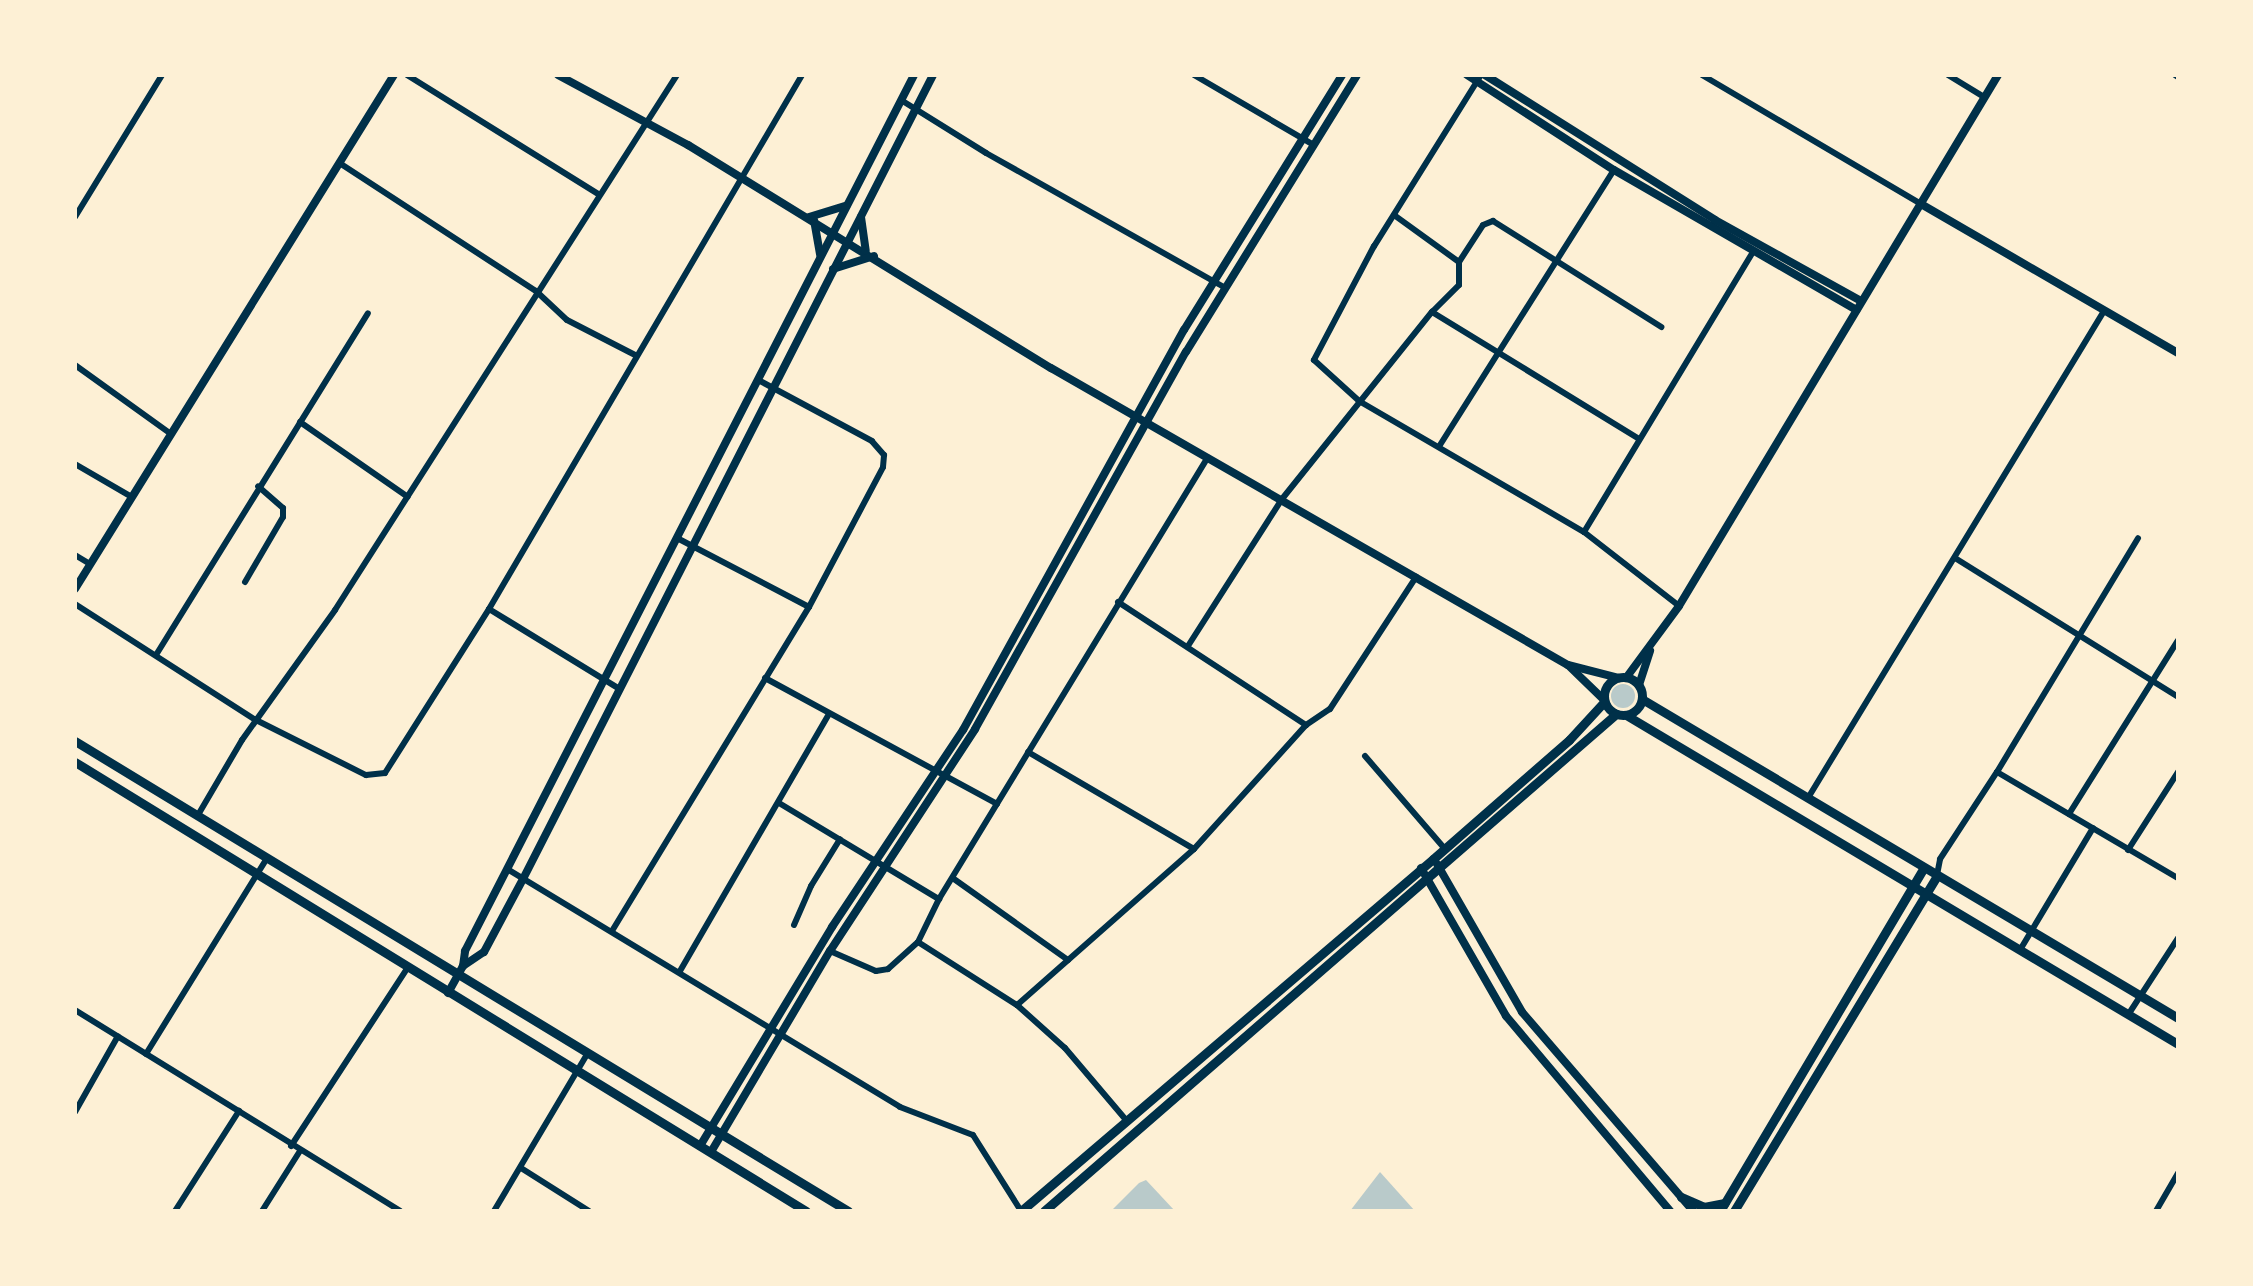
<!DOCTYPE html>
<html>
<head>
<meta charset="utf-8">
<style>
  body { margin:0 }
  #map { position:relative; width:2253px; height:1286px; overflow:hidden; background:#fdf0d5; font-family:"Nunito Sans",sans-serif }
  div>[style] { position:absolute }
  .green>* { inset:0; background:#b9caca }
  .round { border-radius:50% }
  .minor>* { height:6px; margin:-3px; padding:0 3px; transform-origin:3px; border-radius:3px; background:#003049 }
  .tertiary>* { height:8px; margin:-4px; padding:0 4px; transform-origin:4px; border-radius:4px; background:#003049 }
  .secondary>* { height:9px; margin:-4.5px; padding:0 4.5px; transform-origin:4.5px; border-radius:4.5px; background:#003049 }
  .secondary>.ring { margin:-4.5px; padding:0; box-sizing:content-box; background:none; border:9px solid #003049; border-radius:50% }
  span { translate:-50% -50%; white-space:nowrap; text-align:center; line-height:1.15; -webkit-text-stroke:6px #fdf0d5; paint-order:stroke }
  .frame { position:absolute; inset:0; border:77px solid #fdf0d5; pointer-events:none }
</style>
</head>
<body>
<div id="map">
  <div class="green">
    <i class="round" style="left:1611px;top:684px;width:24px;height:24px"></i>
    <i style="clip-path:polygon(1380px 1172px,1415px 1211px,1350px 1211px)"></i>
    <i style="clip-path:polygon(1146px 1180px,1175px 1211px,1111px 1211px,1139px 1183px)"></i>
  </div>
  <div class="minor">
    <i style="left:407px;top:75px;width:225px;rotate:31.9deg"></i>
    <i style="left:1194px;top:75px;width:139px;rotate:30.3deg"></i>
    <i style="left:1481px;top:75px;width:202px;rotate:122deg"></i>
    <i style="left:1374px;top:246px;width:129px;rotate:117.8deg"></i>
    <i style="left:1314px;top:360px;width:61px;rotate:42.3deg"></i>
    <i style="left:1359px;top:401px;width:260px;rotate:30.2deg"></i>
    <i style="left:1584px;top:532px;width:120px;rotate:37.9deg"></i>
    <i style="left:1702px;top:75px;width:254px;rotate:30.5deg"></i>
    <i style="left:1948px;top:75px;width:42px;rotate:31.4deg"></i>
    <i style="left:2175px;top:75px;width:4px;rotate:34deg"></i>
    <i style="left:901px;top:100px;width:100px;rotate:31.9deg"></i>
    <i style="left:986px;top:153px;width:275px;rotate:29.4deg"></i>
    <i style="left:341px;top:164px;width:233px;rotate:33.1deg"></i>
    <i style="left:536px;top:291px;width:42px;rotate:43.1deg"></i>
    <i style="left:567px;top:320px;width:76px;rotate:27.2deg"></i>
    <i style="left:75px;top:217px;width:167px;rotate:-58.5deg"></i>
    <i style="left:1459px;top:262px;width:44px;rotate:-57deg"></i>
    <i style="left:1483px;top:225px;width:11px;rotate:-22deg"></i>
    <i style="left:1493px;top:221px;width:199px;rotate:32.2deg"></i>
    <i style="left:1432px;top:312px;width:243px;rotate:31.5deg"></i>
    <i style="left:75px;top:365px;width:118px;rotate:35.7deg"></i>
    <i style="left:300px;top:422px;width:131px;rotate:34.8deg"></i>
    <i style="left:1440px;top:445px;width:325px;rotate:-57.7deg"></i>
    <i style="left:75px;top:464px;width:64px;rotate:30.2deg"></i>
    <i style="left:1584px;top:532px;width:325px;rotate:-58.9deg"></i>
    <i style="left:677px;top:538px;width:149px;rotate:27.6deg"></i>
    <i style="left:75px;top:555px;width:17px;rotate:31deg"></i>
    <i style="left:1955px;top:558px;width:263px;rotate:31.9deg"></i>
    <i style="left:245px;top:582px;width:75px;rotate:-59.7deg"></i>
    <i style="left:283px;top:517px;width:9px;rotate:-90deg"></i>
    <i style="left:283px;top:508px;width:33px;rotate:-139deg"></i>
    <i style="left:1118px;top:602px;width:225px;rotate:33.2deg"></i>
    <i style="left:75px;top:604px;width:215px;rotate:32.7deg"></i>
    <i style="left:256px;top:720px;width:123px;rotate:26.6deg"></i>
    <i style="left:366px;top:775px;width:19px;rotate:-6deg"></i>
    <i style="left:385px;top:773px;width:194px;rotate:-57.6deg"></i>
    <i style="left:489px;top:609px;width:619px;rotate:-59.62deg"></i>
    <i style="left:489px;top:609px;width:151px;rotate:31.5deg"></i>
    <i style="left:1188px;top:646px;width:174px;rotate:-57.4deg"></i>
    <i style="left:1282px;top:499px;width:240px;rotate:-51.3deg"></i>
    <i style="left:1432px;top:312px;width:38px;rotate:-45deg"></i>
    <i style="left:1459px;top:285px;width:23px;rotate:-90deg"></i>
    <i style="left:1459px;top:262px;width:80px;rotate:-144.1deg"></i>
    <i style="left:156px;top:655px;width:402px;rotate:-58.2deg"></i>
    <i style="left:765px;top:678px;width:264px;rotate:28.5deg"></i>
    <i style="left:1028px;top:752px;width:192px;rotate:30.3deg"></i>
    <i style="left:1365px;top:756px;width:121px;rotate:49.3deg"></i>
    <i style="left:1997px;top:772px;width:273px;rotate:-58.9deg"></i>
    <i style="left:1808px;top:798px;width:570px;rotate:-58.71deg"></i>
    <i style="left:779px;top:803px;width:187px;rotate:31deg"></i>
    <i style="left:2069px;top:814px;width:205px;rotate:-57.9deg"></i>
    <i style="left:198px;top:815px;width:87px;rotate:-59.6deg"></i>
    <i style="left:242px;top:740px;width:160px;rotate:-54.4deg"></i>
    <i style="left:335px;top:610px;width:635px;rotate:-57.41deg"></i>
    <i style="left:2128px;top:850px;width:93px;rotate:-57.3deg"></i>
    <i style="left:509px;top:870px;width:457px;rotate:31.2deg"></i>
    <i style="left:900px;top:1107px;width:78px;rotate:21deg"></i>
    <i style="left:973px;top:1135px;width:90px;rotate:57.7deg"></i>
    <i style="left:1937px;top:875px;width:16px;rotate:-79deg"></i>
    <i style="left:1940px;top:859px;width:104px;rotate:-56.8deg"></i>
    <i style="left:1997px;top:772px;width:210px;rotate:30.4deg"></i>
    <i style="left:954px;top:879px;width:140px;rotate:35.4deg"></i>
    <i style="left:794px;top:925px;width:43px;rotate:-66.4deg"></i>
    <i style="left:811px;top:886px;width:55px;rotate:-58.3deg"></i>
    <i style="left:612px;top:931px;width:379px;rotate:-58.7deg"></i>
    <i style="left:809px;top:607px;width:158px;rotate:-62.1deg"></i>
    <i style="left:883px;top:467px;width:12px;rotate:-85deg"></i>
    <i style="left:884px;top:455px;width:18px;rotate:-131deg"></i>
    <i style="left:872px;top:441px;width:129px;rotate:-151.8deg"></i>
    <i style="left:918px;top:942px;width:117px;rotate:32.5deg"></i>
    <i style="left:1017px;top:1005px;width:64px;rotate:41.9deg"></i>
    <i style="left:1065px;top:1048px;width:96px;rotate:49.7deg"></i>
    <i style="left:2020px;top:950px;width:142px;rotate:-59.1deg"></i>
    <i style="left:830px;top:951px;width:50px;rotate:23.5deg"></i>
    <i style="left:876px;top:971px;width:12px;rotate:-9deg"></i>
    <i style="left:888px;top:969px;width:40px;rotate:-42deg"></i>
    <i style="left:918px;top:942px;width:48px;rotate:-64deg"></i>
    <i style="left:939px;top:899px;width:517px;rotate:-58.68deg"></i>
    <i style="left:680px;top:971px;width:295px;rotate:-59.9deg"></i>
    <i style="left:1017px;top:1005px;width:236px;rotate:-41.4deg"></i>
    <i style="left:1194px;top:849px;width:167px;rotate:-47.9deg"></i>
    <i style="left:1306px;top:725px;width:29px;rotate:-34deg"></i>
    <i style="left:1330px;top:709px;width:158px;rotate:-56.9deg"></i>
    <i style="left:75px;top:1010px;width:382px;rotate:31.7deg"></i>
    <i style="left:2128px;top:1015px;width:92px;rotate:-57deg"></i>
    <i style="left:146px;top:1054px;width:230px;rotate:-58.3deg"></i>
    <i style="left:75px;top:1112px;width:87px;rotate:-60.5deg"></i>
    <i style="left:291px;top:1146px;width:214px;rotate:-56.8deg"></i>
    <i style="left:521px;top:1168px;width:80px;rotate:32.3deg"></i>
    <i style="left:175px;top:1211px;width:119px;rotate:-57.4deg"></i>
    <i style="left:262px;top:1211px;width:71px;rotate:-57.7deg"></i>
    <i style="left:494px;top:1211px;width:184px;rotate:-59.3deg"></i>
    <i style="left:2156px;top:1211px;width:44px;rotate:-59.9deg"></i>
  </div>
  <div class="tertiary">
    <i style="left:558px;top:75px;width:148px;rotate:28.3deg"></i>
    <i style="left:688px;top:145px;width:426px;rotate:31.6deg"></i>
    <i style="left:1051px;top:368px;width:596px;rotate:29.88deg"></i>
    <i style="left:1568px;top:665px;width:53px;rotate:14.3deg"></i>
    <i style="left:1467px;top:75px;width:175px;rotate:32.9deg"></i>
    <i style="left:1614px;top:170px;width:280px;rotate:30deg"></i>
    <i style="left:1485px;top:75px;width:272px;rotate:32.2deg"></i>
    <i style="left:1715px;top:220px;width:167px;rotate:29deg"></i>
    <i style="left:1921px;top:204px;width:297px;rotate:30.1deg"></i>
    <i style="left:809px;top:217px;width:39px;rotate:-17deg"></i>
    <i style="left:861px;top:217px;width:34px;rotate:82deg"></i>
    <i style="left:814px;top:220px;width:35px;rotate:80deg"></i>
    <i style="left:833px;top:269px;width:43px;rotate:-17.6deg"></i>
    <i style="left:75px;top:589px;width:605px;rotate:-58.18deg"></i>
    <i style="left:1570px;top:667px;width:47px;rotate:44.1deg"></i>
    <i style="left:1626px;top:678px;width:89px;rotate:-53.6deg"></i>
    <i style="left:1679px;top:606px;width:619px;rotate:-59deg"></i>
    <i style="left:1639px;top:685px;width:36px;rotate:-72deg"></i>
    <i style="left:1437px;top:864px;width:171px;rotate:60.1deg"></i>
    <i style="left:1522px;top:1012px;width:262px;rotate:49.3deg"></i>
    <i style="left:1421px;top:868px;width:171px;rotate:60.1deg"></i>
    <i style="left:1506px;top:1016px;width:255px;rotate:49.9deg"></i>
    <i style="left:463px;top:966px;width:25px;rotate:-34deg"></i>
    <i style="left:484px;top:952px;width:83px;rotate:-61.9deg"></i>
    <i style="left:523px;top:879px;width:903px;rotate:-62.98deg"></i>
    <i style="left:448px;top:993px;width:31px;rotate:-61deg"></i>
    <i style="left:463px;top:966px;width:15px;rotate:-82deg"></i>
    <i style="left:465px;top:951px;width:984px;rotate:-62.86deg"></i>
    <i style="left:700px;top:1146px;width:256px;rotate:-58.9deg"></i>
    <i style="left:832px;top:927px;width:237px;rotate:-56.4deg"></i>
    <i style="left:963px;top:730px;width:457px;rotate:-61.1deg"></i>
    <i style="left:1184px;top:330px;width:300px;rotate:-58.2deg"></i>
    <i style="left:711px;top:1152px;width:234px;rotate:-59.4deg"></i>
    <i style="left:830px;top:951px;width:265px;rotate:-56.8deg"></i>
    <i style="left:975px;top:729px;width:432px;rotate:-60.8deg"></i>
    <i style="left:1186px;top:352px;width:326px;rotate:-58.3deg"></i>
  </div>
  <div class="secondary">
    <i class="ring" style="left:1604px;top:677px;width:29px;height:29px"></i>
    <i style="left:1642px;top:699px;width:624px;rotate:30.76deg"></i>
    <i style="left:1626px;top:715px;width:643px;rotate:30.8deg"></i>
    <i style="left:75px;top:741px;width:905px;rotate:31.3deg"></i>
    <i style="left:75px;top:762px;width:858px;rotate:31.56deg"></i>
    <i style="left:1681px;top:1197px;width:25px;rotate:23deg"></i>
    <i style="left:1704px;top:1207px;width:21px;rotate:-11deg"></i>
    <i style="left:1021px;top:1211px;width:542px;rotate:-40.51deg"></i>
    <i style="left:1433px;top:859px;width:181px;rotate:-41.2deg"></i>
    <i style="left:1569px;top:740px;width:52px;rotate:-47.4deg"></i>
    <i style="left:1044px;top:1211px;width:758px;rotate:-40.99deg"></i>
    <i style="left:1720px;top:1211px;width:399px;rotate:-59.3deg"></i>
    <i style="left:1734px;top:1211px;width:392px;rotate:-58.8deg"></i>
  </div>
  <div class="frame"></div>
</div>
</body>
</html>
